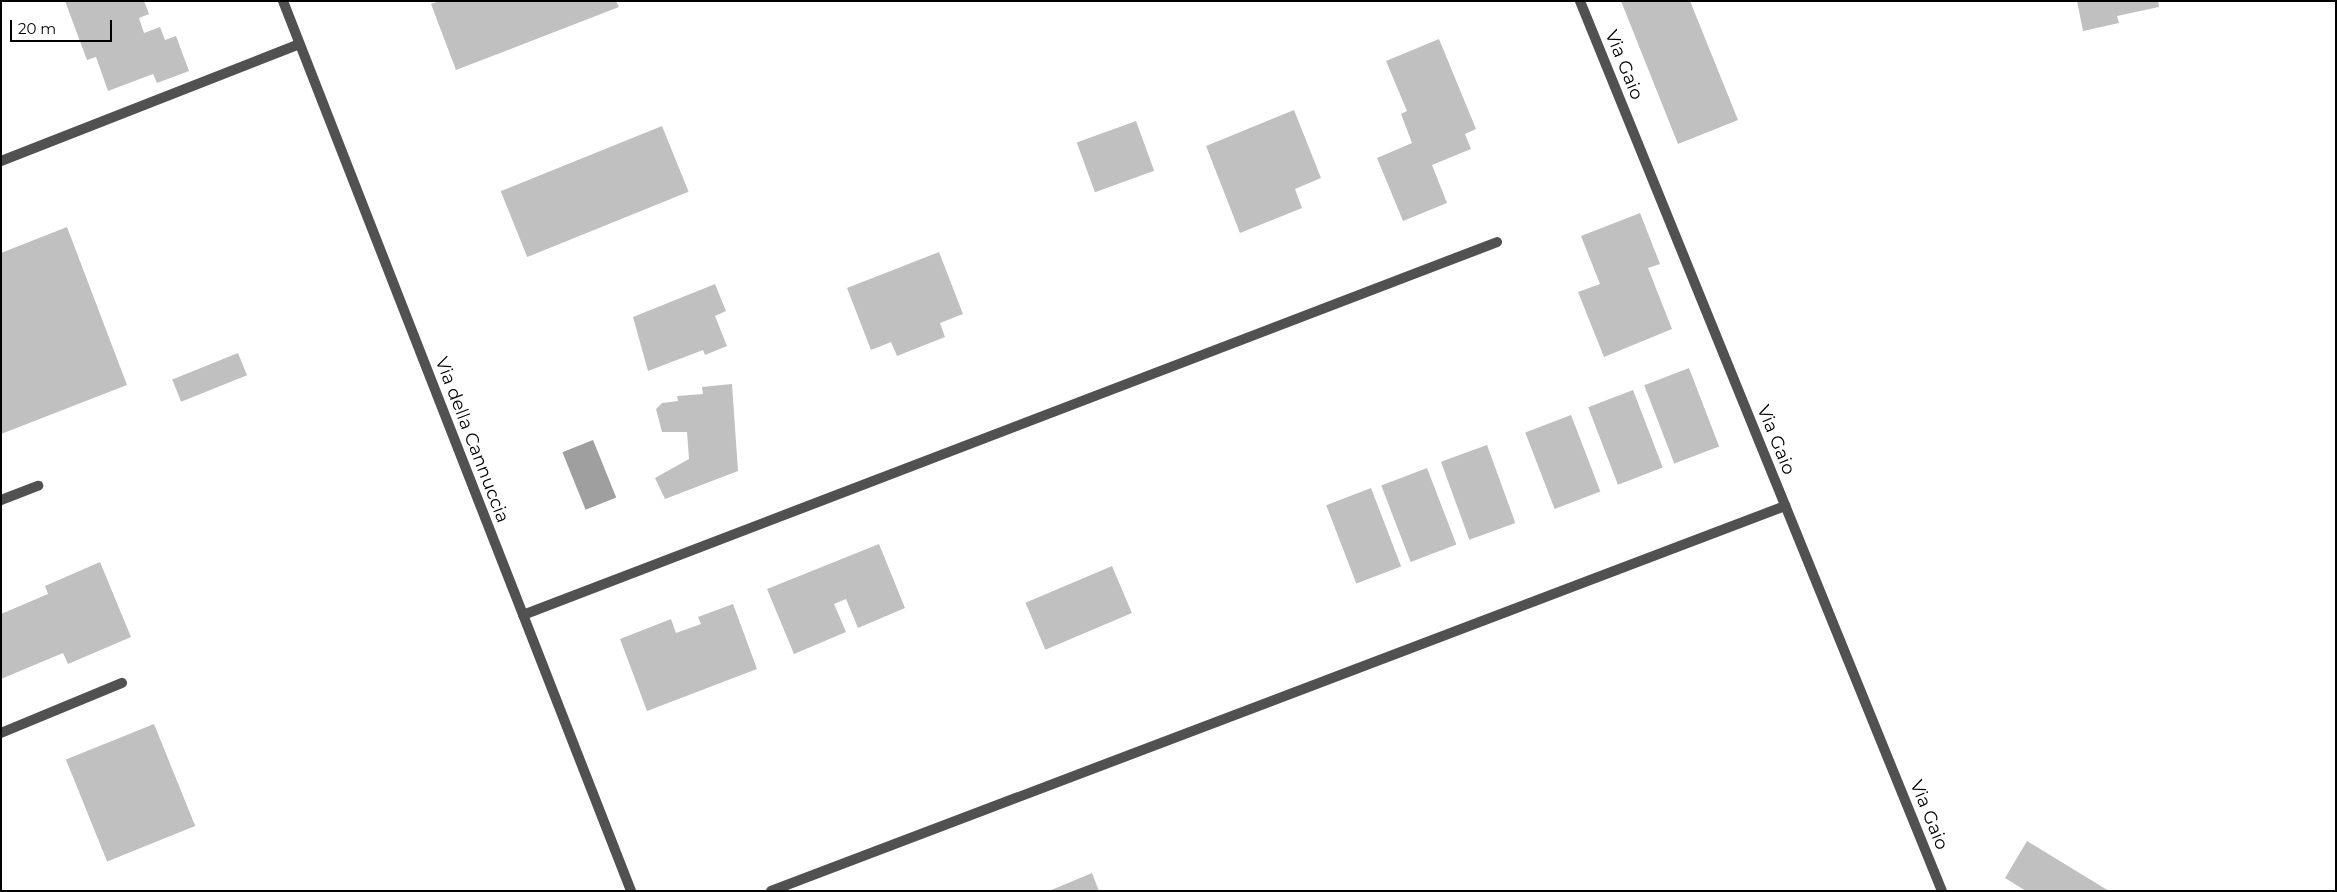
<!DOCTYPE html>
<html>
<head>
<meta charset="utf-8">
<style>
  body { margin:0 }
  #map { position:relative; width:2337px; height:892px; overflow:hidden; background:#fff; font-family:Montserrat,sans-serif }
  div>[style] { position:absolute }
  .water>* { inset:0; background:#9f9f9f; transform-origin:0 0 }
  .building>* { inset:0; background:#c0c0c0; transform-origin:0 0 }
  .minor>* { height:10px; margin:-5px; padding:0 5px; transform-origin:5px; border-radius:5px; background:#515151 }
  span { translate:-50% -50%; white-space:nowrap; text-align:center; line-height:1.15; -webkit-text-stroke:4.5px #fff; paint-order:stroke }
  .street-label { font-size:18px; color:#000 }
  .frame { position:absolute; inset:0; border:2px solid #000; pointer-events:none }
  .scale { position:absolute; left:10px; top:20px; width:102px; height:22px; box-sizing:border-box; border:2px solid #000; border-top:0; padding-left:6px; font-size:15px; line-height:18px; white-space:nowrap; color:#000; -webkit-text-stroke:4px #fff; paint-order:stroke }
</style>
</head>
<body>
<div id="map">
  <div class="water">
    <i style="left:593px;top:440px;width:62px;height:33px;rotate:68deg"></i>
  </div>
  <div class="building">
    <i style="clip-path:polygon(65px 1px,144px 1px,149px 14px,139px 18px,144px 33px,160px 27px,165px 40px,176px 36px,189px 71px,157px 83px,153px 74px,108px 91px,96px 57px,87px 60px)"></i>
    <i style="clip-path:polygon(439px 1px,616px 1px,619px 7px,456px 70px,431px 4px)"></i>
    <i style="clip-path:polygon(1621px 1px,1690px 1px,1738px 120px,1678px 144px)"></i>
    <i style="clip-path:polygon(2077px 1px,2158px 1px,2159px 7px,2117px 16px,2119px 23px,2083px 31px)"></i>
    <i style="clip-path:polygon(1439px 39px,1476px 129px,1465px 134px,1471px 149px,1432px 165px,1447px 203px,1403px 221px,1377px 158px,1412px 143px,1401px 114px,1407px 111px,1386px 61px)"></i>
    <i style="clip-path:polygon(1294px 110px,1321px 178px,1295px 189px,1302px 208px,1240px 233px,1206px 146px)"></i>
    <i style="left:1136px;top:121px;width:53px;height:63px;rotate:70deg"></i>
    <i style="left:662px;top:126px;width:71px;height:174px;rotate:68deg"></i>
    <i style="clip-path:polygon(1640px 213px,1660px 264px,1648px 268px,1672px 329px,1604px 357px,1578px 292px,1600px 284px,1581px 236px)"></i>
    <i style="clip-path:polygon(67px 227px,127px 385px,1px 434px,1px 253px)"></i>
    <i style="clip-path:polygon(939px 252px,963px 314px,940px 323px,945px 337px,897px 356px,891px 342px,871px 350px,847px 288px)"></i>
    <i style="clip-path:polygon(715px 284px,726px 311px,715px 316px,727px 346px,705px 355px,703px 350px,648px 371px,633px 317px)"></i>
    <i style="left:238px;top:353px;width:24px;height:71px;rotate:68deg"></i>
    <i style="left:1689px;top:368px;width:84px;height:48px;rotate:69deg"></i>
    <i style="clip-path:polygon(732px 384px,738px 471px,665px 499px,655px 478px,689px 459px,687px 432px,662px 432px,656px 409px,662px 403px,678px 401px,677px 396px,703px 394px,702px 387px)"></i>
    <i style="left:1633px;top:390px;width:83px;height:48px;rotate:69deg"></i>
    <i style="left:1571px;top:415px;width:82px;height:49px;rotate:69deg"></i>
    <i style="left:1487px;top:445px;width:83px;height:49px;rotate:70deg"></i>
    <i style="left:1427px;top:468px;width:82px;height:49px;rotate:69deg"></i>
    <i style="left:1371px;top:488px;width:84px;height:48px;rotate:69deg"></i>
    <i style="clip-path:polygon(879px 544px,905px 608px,858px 628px,846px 599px,834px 604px,846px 632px,794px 654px,767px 589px)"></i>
    <i style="clip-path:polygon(100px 562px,131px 637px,68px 664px,63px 653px,1px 679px,1px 614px,48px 594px,45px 586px)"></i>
    <i style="left:1112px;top:566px;width:51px;height:94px;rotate:67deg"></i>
    <i style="clip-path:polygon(733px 604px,757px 669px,647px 711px,620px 639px,671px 619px,676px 633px,701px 624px,698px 617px)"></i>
    <i style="left:154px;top:724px;width:110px;height:95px;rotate:68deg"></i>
    <i style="clip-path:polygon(2027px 841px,2109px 891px,2026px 891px,2005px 878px)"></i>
    <i style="clip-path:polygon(1092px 873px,1099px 891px,1049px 891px)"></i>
  </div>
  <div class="minor">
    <i style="left:283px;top:1px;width:956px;rotate:68.64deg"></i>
    <i style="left:1580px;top:1px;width:961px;rotate:67.87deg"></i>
    <i style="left:1px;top:161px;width:320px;rotate:-21.4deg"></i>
    <i style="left:1px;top:500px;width:40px;rotate:-21deg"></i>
    <i style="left:523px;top:615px;width:1043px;rotate:-20.95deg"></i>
    <i style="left:1px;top:733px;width:131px;rotate:-22.5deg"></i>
    <i style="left:771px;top:891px;width:1085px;rotate:-20.79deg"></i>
  </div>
  <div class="street-label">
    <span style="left:1624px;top:65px;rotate:68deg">Via Gaio</span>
    <span style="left:472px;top:440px;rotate:69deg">Via della Cannuccia</span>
    <span style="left:1776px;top:440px;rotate:68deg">Via Gaio</span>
    <span style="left:1929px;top:815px;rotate:68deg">Via Gaio</span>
  </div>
  <div class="frame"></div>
  <div class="scale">20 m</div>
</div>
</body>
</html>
